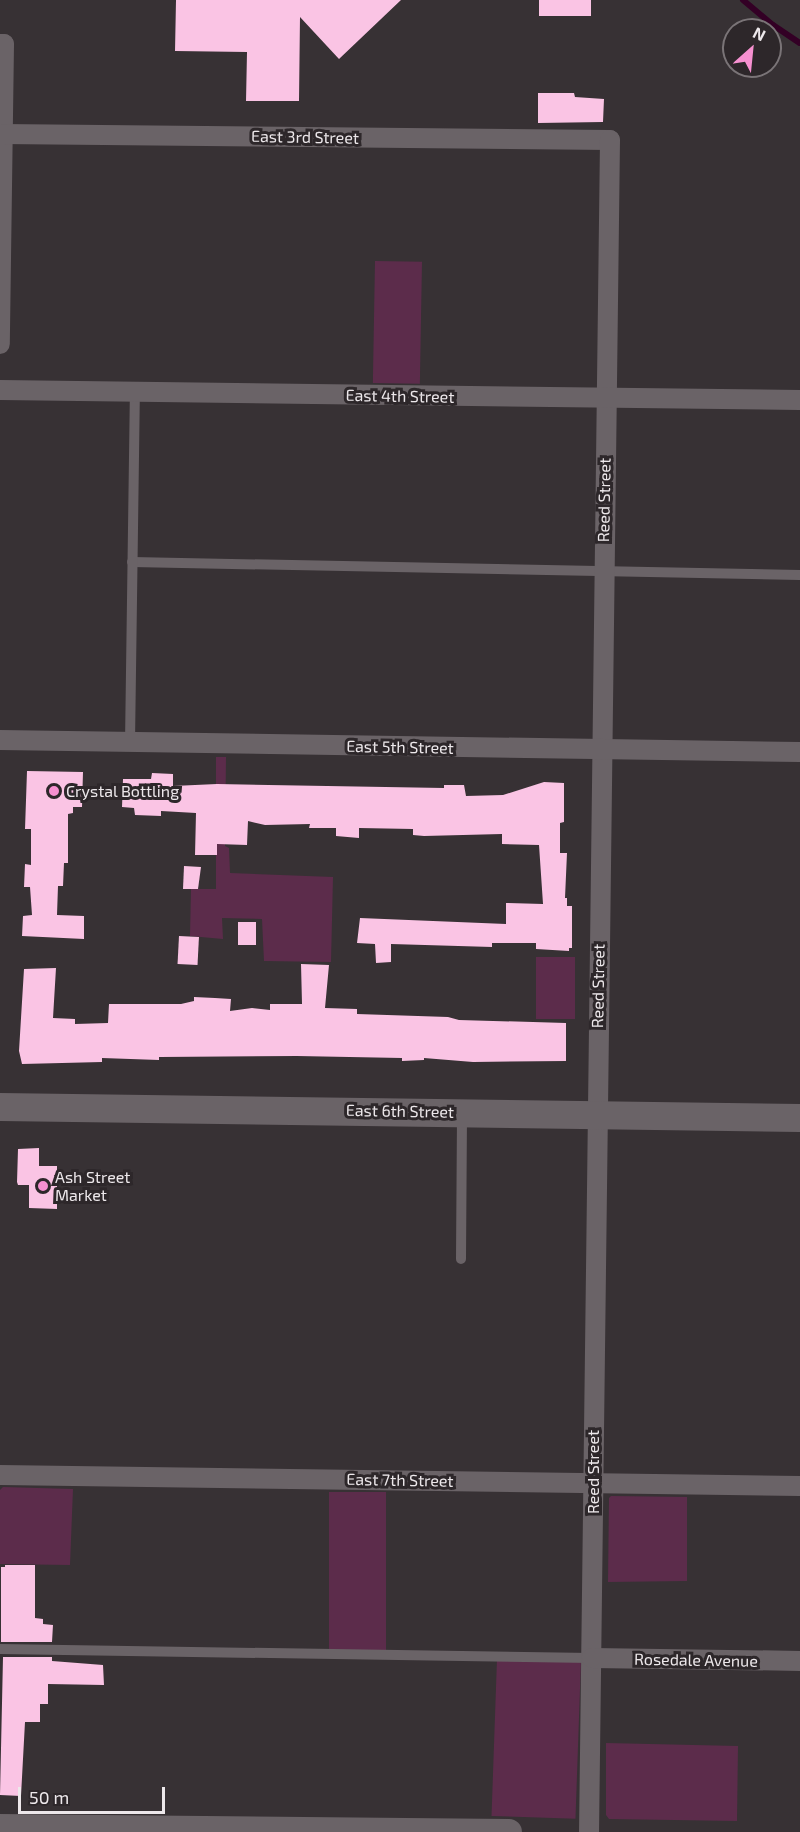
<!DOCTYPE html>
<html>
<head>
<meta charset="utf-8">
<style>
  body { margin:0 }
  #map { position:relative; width:800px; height:1832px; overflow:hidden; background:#373134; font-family:"Exo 2",sans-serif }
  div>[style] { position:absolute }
  .green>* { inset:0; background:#5c2c4b; transform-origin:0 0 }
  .stream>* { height:6px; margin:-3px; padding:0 3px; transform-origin:3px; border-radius:3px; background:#330025 }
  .building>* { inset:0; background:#fac4e4; transform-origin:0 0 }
  .service>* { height:10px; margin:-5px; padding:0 5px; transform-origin:5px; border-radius:5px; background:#6a6367 }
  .minor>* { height:20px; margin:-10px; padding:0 10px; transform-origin:10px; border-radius:10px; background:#6a6367 }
  .tertiary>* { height:26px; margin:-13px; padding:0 13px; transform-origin:13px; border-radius:13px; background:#6a6367 }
  .secondary>* { height:28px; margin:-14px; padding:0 14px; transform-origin:14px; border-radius:14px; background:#6a6367 }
  .dots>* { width:16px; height:16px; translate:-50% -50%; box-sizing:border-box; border:3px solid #2d272a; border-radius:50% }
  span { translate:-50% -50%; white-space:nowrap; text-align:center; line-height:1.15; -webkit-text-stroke:6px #2d272a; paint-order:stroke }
  .street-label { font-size:16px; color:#ede8eb }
  .poi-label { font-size:16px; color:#ede8eb }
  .left { translate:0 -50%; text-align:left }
  .north { position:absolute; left:722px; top:18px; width:60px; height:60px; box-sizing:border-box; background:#2d272a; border:2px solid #7a7477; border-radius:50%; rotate:27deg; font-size:16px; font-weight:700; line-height:24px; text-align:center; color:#ede8eb }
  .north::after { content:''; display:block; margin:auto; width:21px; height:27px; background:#f690d0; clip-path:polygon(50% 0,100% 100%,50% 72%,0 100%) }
  .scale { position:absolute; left:18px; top:1787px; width:147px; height:27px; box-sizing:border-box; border:3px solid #ede8eb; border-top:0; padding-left:8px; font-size:18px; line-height:21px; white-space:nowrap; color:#ede8eb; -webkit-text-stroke:4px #2d272a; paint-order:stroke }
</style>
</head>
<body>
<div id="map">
  <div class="green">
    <i style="left:375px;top:261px;width:47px;height:122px;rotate:1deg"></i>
    <i style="clip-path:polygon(216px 757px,226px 757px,225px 846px,229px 848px,230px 873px,333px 877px,331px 962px,264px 961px,262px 919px,222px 918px,223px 939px,190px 936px,191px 889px,216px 889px)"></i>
    <i style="left:575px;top:957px;width:62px;height:39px;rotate:90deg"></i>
    <i style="clip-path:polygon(3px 1487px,73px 1489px,70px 1565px,0 1564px,0 1490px)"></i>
    <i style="left:329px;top:1492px;width:57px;height:159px"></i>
    <i style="clip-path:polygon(611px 1496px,687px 1497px,687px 1581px,608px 1582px,609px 1498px)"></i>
    <i style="left:497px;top:1659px;width:84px;height:157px;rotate:2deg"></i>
    <i style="clip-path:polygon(606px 1743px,738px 1746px,737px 1821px,609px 1819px,606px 1815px)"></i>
  </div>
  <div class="stream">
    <i style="left:743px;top:0;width:39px;rotate:40deg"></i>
    <i style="left:773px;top:25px;width:32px;rotate:34deg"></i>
  </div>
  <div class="building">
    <i style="clip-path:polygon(176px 0,401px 0,339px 59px,300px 17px,299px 101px,246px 101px,247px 52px,175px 51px)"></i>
    <i style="left:539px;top:0;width:52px;height:16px"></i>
    <i style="clip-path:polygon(538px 93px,574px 93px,575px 97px,604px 99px,603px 122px,538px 123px)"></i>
    <i style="clip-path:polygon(27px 771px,83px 772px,82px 807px,73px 807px,73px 813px,68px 814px,68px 863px,64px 863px,63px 886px,58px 886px,57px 915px,84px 916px,84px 939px,22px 936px,23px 916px,32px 915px,30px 887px,24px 887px,25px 864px,31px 865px,31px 829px,25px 829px)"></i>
    <i style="clip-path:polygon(152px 773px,173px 774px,173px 786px,217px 784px,444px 788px,444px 785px,464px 785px,466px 796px,503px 795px,544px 782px,564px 783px,564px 822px,560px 823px,560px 853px,567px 853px,565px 898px,567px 898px,567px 906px,572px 906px,572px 948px,569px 948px,569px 951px,536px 949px,536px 943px,492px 943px,492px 947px,391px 944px,391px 962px,376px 963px,375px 944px,357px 943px,360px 918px,506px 924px,506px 903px,543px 904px,539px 845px,502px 844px,502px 834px,424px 836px,413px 835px,413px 829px,359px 828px,359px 838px,336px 836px,336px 828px,309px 828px,310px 824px,265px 825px,248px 821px,247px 845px,217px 844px,217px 855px,195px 855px,196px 813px,161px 811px,161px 816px,135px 815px,134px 808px,122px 807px,123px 779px,151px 779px)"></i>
    <i style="clip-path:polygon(184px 866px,201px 867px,198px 889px,183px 889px)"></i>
    <i style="left:238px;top:922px;width:18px;height:23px"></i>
    <i style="left:179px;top:936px;width:20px;height:28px;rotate:3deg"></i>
    <i style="clip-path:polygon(301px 964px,329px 965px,325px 1008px,357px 1009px,357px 1014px,448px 1017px,459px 1020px,566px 1023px,566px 1061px,473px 1062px,424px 1058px,424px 1060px,402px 1061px,402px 1058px,297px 1056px,159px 1057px,159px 1060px,102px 1058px,102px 1062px,22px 1064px,19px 1051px,24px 969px,56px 968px,53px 1018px,75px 1019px,75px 1024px,108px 1023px,109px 1004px,181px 1004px,194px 1001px,194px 997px,215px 998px,231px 999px,230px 1011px,252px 1008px,270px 1010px,270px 1004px,302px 1004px)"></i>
    <i style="clip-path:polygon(39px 1148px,39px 1166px,57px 1166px,57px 1209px,29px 1208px,29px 1185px,18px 1185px,17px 1182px,18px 1149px)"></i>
    <i style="clip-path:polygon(5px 1565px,35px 1565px,35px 1618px,43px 1619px,43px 1624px,53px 1625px,52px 1642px,1px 1642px,1px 1567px,5px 1567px)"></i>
    <i style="clip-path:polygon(3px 1657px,52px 1657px,52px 1661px,103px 1665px,104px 1685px,48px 1684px,48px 1704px,40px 1704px,40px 1722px,25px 1722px,21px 1796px,0 1795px)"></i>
  </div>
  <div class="service">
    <i style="left:132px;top:562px;width:668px;rotate:1.11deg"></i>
    <i style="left:130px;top:743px;width:351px;rotate:-89.2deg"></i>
    <i style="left:461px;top:1259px;width:144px;rotate:-89.6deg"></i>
    <i style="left:0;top:1649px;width:592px;rotate:0.87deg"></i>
  </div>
  <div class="minor">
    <i style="left:0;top:44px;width:4px"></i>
    <i style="left:4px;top:44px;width:300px;rotate:90.8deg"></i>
    <i style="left:1px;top:134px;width:609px;rotate:0.56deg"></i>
    <i style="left:610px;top:140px;width:1692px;rotate:90.71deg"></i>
    <i style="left:0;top:390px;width:800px;rotate:0.72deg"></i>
    <i style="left:0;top:740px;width:800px;rotate:0.86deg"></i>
    <i style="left:0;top:1475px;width:800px;rotate:0.79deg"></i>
    <i style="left:592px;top:1658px;width:208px;rotate:0.8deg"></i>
  </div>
  <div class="tertiary">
    <i style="left:0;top:1827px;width:509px;rotate:0.56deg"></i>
  </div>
  <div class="secondary">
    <i style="left:0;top:1107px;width:800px;rotate:0.79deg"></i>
  </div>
  <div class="dots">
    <i style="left:54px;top:791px;background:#f690d0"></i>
    <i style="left:43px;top:1186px;background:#f690d0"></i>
  </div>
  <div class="street-label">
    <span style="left:305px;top:137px;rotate:1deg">East 3rd Street</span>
    <span style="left:400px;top:396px;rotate:1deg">East 4th Street</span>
    <span style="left:604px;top:500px;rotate:-89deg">Reed Street</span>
    <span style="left:400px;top:747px;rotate:1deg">East 5th Street</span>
    <span style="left:598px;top:986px;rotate:-89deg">Reed Street</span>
    <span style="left:400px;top:1111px;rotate:1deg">East 6th Street</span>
    <span style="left:593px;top:1472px;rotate:-90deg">Reed Street</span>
    <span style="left:400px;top:1480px;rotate:1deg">East 7th Street</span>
    <span style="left:696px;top:1660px;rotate:1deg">Rosedale Avenue</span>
  </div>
  <div class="poi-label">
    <span class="left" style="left:66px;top:791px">Crystal Bottling</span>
    <span class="left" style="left:55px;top:1186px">Ash Street<br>Market</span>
  </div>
  <div class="north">N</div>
  <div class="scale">50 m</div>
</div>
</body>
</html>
